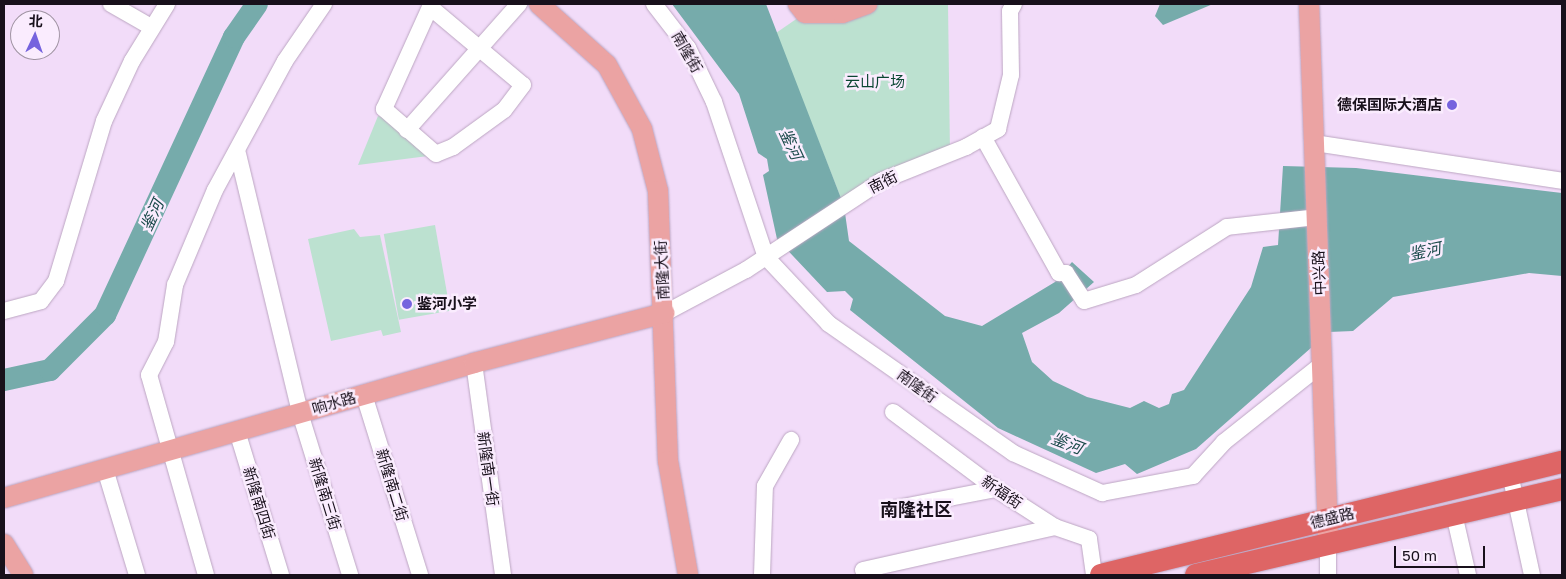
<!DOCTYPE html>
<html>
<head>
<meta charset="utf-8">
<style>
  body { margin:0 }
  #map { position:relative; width:1566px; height:579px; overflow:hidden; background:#f2dcf9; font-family:"Golos Text","Noto Sans SC",sans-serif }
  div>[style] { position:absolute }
  .green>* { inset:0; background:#bce1d0; transform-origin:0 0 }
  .water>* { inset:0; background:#76abab }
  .river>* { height:22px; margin:-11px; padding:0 11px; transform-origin:11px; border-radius:11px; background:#76abab }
  .roads { filter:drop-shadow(0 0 1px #bca6c2) drop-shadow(0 0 1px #bca6c2) }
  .minor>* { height:16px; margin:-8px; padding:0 8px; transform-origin:8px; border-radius:8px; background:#fff }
  .major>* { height:20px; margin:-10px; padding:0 10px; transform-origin:10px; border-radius:10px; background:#eba3a3 }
  .highway>* { height:22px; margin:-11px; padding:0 11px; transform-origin:11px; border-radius:11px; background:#de6565 }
  .dots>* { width:14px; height:14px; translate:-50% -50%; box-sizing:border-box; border:2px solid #faecfe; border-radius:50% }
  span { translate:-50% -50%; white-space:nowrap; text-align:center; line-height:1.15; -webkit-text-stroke:5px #faecfe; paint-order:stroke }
  .street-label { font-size:15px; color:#18101b }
  .park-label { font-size:15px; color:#0a4632 }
  .poi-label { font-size:15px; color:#18101b; font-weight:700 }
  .right { translate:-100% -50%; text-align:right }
  .left { translate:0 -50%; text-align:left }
  .water-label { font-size:16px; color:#194949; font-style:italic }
  .quarter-label { font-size:18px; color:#18101b; font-weight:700 }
  .frame { position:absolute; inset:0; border:5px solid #18101b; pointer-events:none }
  .north { position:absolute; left:10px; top:10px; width:50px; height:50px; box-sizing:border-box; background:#faecfe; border:1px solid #a094a3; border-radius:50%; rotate:3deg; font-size:14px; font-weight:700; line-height:20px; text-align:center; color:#18101b }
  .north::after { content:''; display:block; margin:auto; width:18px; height:22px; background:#7563de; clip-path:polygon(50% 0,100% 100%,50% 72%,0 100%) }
  .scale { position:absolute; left:1394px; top:546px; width:91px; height:22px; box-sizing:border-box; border:2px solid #18101b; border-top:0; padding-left:6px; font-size:15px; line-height:18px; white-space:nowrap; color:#18101b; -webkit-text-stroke:4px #faecfe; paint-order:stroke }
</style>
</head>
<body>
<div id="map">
  <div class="green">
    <i style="clip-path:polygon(867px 4px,948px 4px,950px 154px,844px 206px,776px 33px,805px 13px)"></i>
    <i style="clip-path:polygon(378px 116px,383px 117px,428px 156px,358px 165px)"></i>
    <i style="left:435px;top:225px;width:87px;height:52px;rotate:80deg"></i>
    <i style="clip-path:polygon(354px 229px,360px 237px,380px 235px,401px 332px,383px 336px,381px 330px,331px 341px,308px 239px)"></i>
  </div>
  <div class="water">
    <i style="clip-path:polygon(672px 4px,766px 4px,844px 206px,849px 241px,945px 316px,982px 326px,1055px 282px,1072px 262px,1094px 282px,1059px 313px,1022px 333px,1032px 362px,1053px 381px,1087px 397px,1130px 408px,1144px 401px,1159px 408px,1169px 404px,1172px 394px,1184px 390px,1251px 287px,1263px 247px,1278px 245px,1283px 166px,1356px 168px,1562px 193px,1562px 276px,1529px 273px,1393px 297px,1353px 331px,1329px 332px,1196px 449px,1137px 474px,1125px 464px,1096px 473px,998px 428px,850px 310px,853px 299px,845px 291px,827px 292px,777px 239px,763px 175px,769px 171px,767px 159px,758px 153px,739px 94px)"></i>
    <i style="clip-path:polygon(1160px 4px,1213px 4px,1163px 25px,1155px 16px)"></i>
  </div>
  <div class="river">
    <i style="left:4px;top:380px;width:47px;rotate:-12.3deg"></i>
    <i style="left:50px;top:370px;width:78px;rotate:-45deg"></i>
    <i style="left:105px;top:315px;width:306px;rotate:-65.1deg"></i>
    <i style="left:234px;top:37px;width:40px;rotate:-55.1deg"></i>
  </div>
  <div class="roads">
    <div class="minor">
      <i style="left:111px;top:4px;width:46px;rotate:29.9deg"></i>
      <i style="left:654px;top:4px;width:56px;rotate:52.3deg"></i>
      <i style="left:688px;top:48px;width:60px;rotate:64.3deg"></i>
      <i style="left:714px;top:102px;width:163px;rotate:71.5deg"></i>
      <i style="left:766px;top:257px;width:92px;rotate:46.8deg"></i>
      <i style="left:829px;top:324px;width:225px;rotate:35deg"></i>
      <i style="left:1013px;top:453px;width:98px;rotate:24.2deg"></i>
      <i style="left:1102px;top:493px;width:93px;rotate:-10.6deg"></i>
      <i style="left:1193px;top:476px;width:46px;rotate:-47.6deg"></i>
      <i style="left:1224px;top:442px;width:125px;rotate:-38.5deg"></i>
      <i style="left:430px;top:7px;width:121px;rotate:40deg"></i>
      <i style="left:523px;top:85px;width:31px;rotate:127deg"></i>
      <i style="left:504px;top:110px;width:63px;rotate:144deg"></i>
      <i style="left:453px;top:147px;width:18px;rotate:158deg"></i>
      <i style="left:436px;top:154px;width:69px;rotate:-139.1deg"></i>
      <i style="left:384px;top:109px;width:112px;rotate:-65.7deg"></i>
      <i style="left:407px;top:130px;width:169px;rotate:-48.4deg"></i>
      <i style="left:983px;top:137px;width:156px;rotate:60.8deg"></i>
      <i style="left:1059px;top:273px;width:7px"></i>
      <i style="left:1066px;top:273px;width:33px;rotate:57deg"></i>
      <i style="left:1084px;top:301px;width:54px;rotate:-17.1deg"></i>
      <i style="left:1136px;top:285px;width:108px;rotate:-32.5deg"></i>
      <i style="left:1227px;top:227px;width:91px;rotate:-6.3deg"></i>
      <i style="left:1315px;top:143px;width:250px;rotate:8.7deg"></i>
      <i style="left:238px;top:154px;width:266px;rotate:76.5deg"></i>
      <i style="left:300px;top:413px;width:170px;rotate:72.8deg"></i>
      <i style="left:4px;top:311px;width:38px;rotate:-15deg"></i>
      <i style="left:41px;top:301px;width:25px;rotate:-53deg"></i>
      <i style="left:56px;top:281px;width:167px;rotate:-73.3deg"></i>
      <i style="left:104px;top:121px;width:66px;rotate:-65deg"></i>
      <i style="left:132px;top:61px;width:67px;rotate:-58.4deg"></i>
      <i style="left:665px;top:313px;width:92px;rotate:-28deg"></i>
      <i style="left:746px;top:270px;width:162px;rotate:-33.4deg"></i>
      <i style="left:881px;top:181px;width:92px;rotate:-21.8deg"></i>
      <i style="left:966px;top:147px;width:37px;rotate:-29deg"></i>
      <i style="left:998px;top:129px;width:56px;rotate:-76.5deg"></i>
      <i style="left:1011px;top:75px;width:64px;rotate:-90.9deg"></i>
      <i style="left:1010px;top:11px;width:8px;rotate:-60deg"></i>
      <i style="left:474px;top:363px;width:214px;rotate:82.2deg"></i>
      <i style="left:364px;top:395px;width:189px;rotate:72.7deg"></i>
      <i style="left:893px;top:412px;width:129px;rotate:36.8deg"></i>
      <i style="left:996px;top:489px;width:70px;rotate:32.8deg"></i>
      <i style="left:1055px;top:527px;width:36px;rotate:19deg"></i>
      <i style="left:1089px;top:539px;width:36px;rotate:82deg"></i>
      <i style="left:237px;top:431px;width:151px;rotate:73deg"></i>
      <i style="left:105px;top:469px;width:111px;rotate:73.2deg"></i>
      <i style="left:1510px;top:474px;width:103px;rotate:77.7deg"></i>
      <i style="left:892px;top:509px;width:106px;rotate:-10.9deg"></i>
      <i style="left:1454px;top:514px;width:63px;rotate:77.1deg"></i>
      <i style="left:1328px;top:543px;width:32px;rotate:90deg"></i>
      <i style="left:863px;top:570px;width:197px;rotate:-12.6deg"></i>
      <i style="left:206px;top:575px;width:208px;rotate:-105.9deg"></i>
      <i style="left:149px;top:375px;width:37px;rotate:-63deg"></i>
      <i style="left:166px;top:342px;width:58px;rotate:-81deg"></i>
      <i style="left:175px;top:285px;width:103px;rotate:-67.2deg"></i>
      <i style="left:215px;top:190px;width:147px;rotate:-61.5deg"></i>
      <i style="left:285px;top:61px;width:69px;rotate:-55.6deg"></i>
      <i style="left:762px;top:575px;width:89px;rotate:-88.1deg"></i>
      <i style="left:765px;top:486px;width:53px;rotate:-60.5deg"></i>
    </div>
    <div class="major">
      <i style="left:539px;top:4px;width:91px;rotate:41.9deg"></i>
      <i style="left:607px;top:65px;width:73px;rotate:61.3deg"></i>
      <i style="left:642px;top:129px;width:64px;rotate:75.5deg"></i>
      <i style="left:658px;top:191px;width:270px;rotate:87.9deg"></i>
      <i style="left:668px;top:461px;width:116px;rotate:80deg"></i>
      <i style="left:798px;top:4px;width:11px;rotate:52deg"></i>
      <i style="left:805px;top:13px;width:37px"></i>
      <i style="left:842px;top:13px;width:27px;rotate:-20deg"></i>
      <i style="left:1309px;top:4px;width:530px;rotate:87.95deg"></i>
      <i style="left:4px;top:498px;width:489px;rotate:-16deg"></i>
      <i style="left:474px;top:363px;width:197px;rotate:-14.7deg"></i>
      <i style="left:4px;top:544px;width:36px;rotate:58deg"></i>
    </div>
    <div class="highway">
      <i style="left:1101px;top:575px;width:475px;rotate:-13.8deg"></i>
      <i style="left:1196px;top:575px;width:376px;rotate:-13.2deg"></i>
    </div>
  </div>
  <div class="dots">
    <i style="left:1452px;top:105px;background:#7563de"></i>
    <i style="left:407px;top:304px;background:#7563de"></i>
  </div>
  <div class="street-label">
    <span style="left:687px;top:52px;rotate:60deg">南隆街</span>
    <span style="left:883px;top:182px;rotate:-27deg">南街</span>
    <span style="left:662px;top:270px;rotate:-93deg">南隆大街</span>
    <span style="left:1319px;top:273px;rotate:-92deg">中兴路</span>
    <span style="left:917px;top:386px;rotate:36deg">南隆街</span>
    <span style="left:334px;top:403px;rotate:-16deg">响水路</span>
    <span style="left:488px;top:469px;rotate:82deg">新隆南一街</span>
    <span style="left:392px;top:485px;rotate:73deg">新隆南二街</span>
    <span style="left:1002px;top:492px;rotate:34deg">新福街</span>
    <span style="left:325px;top:494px;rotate:73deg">新隆南三街</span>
    <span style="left:259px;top:503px;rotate:73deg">新隆南四街</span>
    <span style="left:1332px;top:518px;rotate:-14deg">德盛路</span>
  </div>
  <div class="park-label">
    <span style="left:875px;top:82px">云山广场</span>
  </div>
  <div class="poi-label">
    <span class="right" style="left:1442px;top:105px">德保国际大酒店</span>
    <span class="left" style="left:417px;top:304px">鉴河小学</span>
  </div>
  <div class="water-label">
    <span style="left:791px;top:144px;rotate:65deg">鉴河</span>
    <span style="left:152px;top:215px;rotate:-65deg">鉴河</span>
    <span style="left:1425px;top:251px;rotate:-12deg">鉴河</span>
    <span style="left:1067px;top:443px;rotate:21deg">鉴河</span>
  </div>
  <div class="quarter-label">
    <span style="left:916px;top:509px">南隆社区</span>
  </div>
  <div class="frame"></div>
  <div class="north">北</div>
  <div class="scale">50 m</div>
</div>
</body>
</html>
